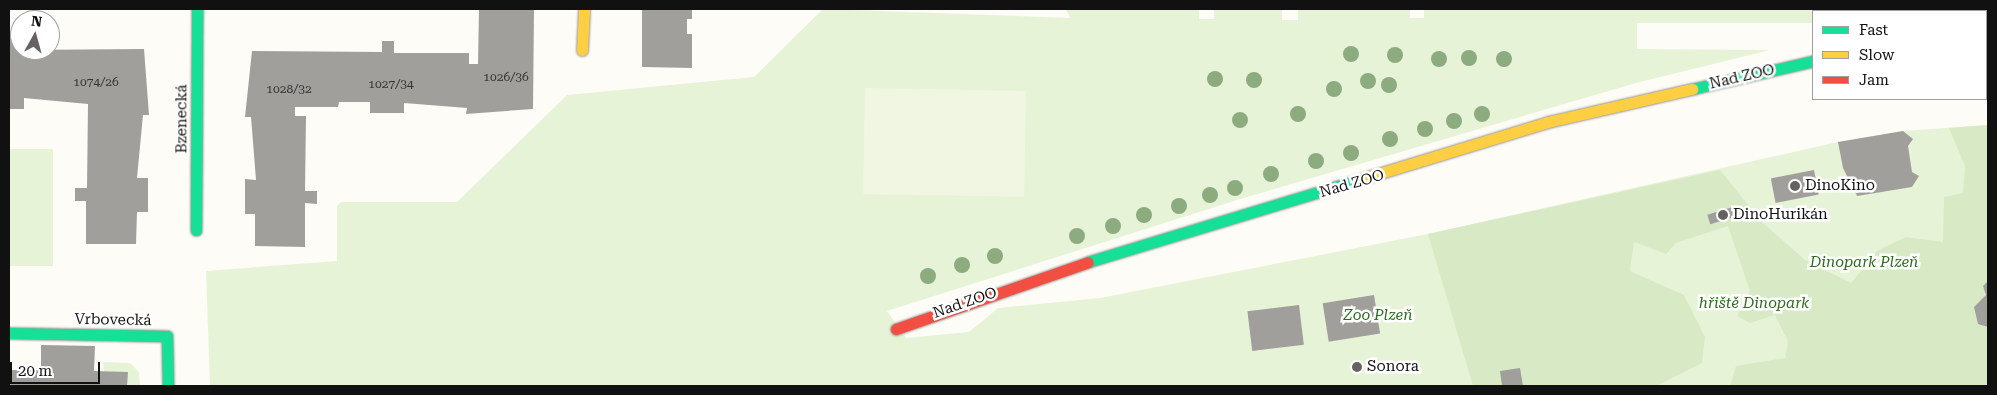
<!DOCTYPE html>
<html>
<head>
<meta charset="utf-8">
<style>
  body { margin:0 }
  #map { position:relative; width:1997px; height:395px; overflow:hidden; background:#fdfcf7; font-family:"Roboto Serif",serif }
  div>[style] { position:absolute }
  .green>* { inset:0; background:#e7f3d7; transform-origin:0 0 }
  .forest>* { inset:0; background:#d8eac5 }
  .pitch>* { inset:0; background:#f0f6e1; transform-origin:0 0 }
  .building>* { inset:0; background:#a19f9c; transform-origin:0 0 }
  .roads { filter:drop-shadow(0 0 1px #979795) drop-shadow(0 0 1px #979795) }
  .street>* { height:28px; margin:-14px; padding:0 14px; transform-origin:14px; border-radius:14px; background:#fffffe }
  .fast>* { height:11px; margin:-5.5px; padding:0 5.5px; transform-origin:5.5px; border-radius:5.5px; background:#16e098 }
  .slow>* { height:11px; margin:-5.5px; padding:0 5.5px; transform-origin:5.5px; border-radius:5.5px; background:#ffcf43 }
  .jam>* { height:11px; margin:-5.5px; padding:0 5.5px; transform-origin:5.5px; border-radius:5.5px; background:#f24e42 }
  .trees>* { width:16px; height:16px; margin:-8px; border-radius:50%; background:#8cac80 }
  .dots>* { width:14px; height:14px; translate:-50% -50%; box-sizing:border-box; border:2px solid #fff; border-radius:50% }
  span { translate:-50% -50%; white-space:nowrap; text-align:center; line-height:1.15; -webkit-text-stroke:5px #fff; paint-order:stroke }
  .number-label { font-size:12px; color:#353434 }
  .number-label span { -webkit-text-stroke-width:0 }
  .street-label { font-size:15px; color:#111 }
  .poi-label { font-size:15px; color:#111 }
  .left { translate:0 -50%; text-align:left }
  .park-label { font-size:15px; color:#2f6b1f; font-style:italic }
  .frame { position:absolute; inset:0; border:10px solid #111; pointer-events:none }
  .legend { position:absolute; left:1812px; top:10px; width:175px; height:90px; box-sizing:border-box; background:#fff; border:1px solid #a0a0a0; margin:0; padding:6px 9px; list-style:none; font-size:15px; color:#111 }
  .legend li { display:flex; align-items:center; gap:10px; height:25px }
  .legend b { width:25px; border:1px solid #a0a0a0 }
  .north { position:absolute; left:10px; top:10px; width:50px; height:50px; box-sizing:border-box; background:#fff; border:1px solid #a0a0a0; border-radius:50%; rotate:7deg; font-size:14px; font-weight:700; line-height:20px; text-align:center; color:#111 }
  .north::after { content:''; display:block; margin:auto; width:18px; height:22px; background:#646362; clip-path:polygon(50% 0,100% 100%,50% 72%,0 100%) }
  .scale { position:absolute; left:10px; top:362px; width:90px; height:22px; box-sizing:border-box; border:2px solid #111; border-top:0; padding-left:6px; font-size:15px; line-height:18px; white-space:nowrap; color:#111; -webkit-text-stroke:4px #fff; paint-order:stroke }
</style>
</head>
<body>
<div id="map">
  <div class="green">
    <i style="clip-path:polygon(823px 9px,1070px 18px,1066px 9px,1199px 9px,1199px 19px,1214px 19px,1214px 9px,1282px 9px,1282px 20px,1298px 20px,1298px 9px,1410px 9px,1410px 18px,1424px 18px,1424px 9px,1862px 9px,1813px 11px,1813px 23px,1637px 23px,1637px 49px,1770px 50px,1636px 83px,1237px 200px,887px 311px,906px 338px,969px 332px,998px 308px,1100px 298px,1428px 234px,1838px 142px,1903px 131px,1988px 125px,1988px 386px,210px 386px,206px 271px,337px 261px,337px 206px,341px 202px,457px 202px,567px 95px,754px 77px)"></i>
    <i style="left:1870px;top:9px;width:106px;height:2px"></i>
    <i style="left:9px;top:149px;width:44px;height:117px"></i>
    <i style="clip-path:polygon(103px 362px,130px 363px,139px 372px,140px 386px,127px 386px,127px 372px,104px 372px)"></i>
  </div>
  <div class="forest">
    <i style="clip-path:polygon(1988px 125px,1988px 386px,1730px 386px,1736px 366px,1785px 358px,1788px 342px,1775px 315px,1750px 323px,1737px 316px,1750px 291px,1728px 226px,1676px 243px,1666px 254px,1634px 242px,1630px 271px,1684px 295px,1705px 337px,1702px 363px,1656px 386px,1473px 386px,1428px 234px,1720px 170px,1762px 222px,1805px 260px,1851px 283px,1877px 251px,1906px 237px,1943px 242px,1944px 197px,1963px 193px,1965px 166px,1949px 128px)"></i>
  </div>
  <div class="pitch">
    <i style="left:865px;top:88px;width:161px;height:106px;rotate:1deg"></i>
  </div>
  <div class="building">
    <i style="clip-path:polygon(479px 9px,534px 9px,533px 109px,466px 114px,467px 108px,404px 103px,404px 113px,370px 113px,370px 102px,339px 102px,338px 107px,295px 107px,295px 116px,306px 116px,305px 191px,317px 191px,317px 204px,305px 203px,305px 247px,255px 246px,255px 214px,245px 214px,245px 179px,256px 180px,251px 117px,245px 117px,252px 51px,382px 52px,382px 41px,394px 41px,394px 53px,469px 53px,469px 64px,478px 64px)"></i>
    <i style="clip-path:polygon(642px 9px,692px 9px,692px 19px,687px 19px,687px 34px,692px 34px,692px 68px,642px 67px)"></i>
    <i style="clip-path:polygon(9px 36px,14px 36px,14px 48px,20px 50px,144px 49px,149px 115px,143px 115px,137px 178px,148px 178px,148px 212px,137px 212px,136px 244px,86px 244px,86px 201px,75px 201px,75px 188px,87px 188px,88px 104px,24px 98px,24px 109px,9px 109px)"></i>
    <i style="clip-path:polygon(1903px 131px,1913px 139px,1908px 146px,1912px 172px,1919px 176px,1912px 187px,1857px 196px,1843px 168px,1838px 142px)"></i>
    <i style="left:1814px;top:170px;width:25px;height:44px;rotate:79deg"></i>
    <i style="left:1736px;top:206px;width:10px;height:30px;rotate:73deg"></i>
    <i style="clip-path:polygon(1988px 281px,1988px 327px,1978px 324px,1974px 307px,1986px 295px,1983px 286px)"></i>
    <i style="left:1374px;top:295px;width:39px;height:52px;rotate:81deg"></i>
    <i style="left:1299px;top:305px;width:40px;height:52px;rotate:83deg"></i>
    <i style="clip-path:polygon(41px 345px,95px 346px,94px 371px,128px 372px,127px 386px,9px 386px,9px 370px,41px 370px)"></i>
    <i style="clip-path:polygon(1520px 368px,1523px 386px,1502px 386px,1500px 371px)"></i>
  </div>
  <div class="roads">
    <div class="street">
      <i style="left:1986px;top:43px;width:2px"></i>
    </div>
    <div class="fast">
      <i style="left:1692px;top:89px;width:124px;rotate:-13deg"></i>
      <i style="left:196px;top:230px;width:221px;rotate:-89.7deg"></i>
      <i style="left:1088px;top:262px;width:293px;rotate:-16.9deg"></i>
      <i style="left:9px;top:333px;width:158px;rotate:1.1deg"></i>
      <i style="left:167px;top:336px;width:50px;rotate:88.9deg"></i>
    </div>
    <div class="slow">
      <i style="left:582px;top:50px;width:41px;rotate:-87.2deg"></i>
      <i style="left:1368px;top:177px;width:188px;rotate:-17deg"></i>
      <i style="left:1548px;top:122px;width:148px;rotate:-12.9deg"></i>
    </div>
    <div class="jam">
      <i style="left:896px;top:329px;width:203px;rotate:-19.2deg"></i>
    </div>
  </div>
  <div class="trees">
    <i style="left:1351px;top:54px"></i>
    <i style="left:1395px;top:55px"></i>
    <i style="left:1469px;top:58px"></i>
    <i style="left:1439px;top:59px"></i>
    <i style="left:1504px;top:59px"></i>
    <i style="left:1215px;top:79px"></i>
    <i style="left:1254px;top:80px"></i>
    <i style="left:1368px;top:81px"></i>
    <i style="left:1389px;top:85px"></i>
    <i style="left:1334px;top:89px"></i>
    <i style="left:1298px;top:114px"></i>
    <i style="left:1482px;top:114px"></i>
    <i style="left:1240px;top:120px"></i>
    <i style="left:1454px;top:121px"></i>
    <i style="left:1425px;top:129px"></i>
    <i style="left:1390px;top:139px"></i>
    <i style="left:1351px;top:153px"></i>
    <i style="left:1316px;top:161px"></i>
    <i style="left:1271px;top:174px"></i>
    <i style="left:1235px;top:188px"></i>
    <i style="left:1210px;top:195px"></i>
    <i style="left:1179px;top:206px"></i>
    <i style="left:1144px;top:215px"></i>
    <i style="left:1113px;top:226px"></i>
    <i style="left:1077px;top:236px"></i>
    <i style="left:995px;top:256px"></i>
    <i style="left:962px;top:265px"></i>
    <i style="left:928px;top:276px"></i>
  </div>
  <div class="dots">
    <i style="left:1795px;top:186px;background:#646362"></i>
    <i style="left:1723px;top:215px;background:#646362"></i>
    <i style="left:1357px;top:367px;background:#646362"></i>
  </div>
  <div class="number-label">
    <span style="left:506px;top:78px">1026/36</span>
    <span style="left:96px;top:83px">1074/26</span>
    <span style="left:391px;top:85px">1027/34</span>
    <span style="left:289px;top:90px">1028/32</span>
  </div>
  <div class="street-label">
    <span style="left:1742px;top:77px;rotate:-13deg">Nad ZOO</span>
    <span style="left:182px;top:119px;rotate:-90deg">Bzenecká</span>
    <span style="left:1352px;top:184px;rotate:-16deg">Nad ZOO</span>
    <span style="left:965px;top:303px;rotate:-19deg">Nad ZOO</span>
    <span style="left:113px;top:320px;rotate:1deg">Vrbovecká</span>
  </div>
  <div class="poi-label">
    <span class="left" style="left:1805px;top:186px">DinoKino</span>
    <span class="left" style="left:1733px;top:215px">DinoHurikán</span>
    <span class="left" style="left:1367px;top:367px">Sonora</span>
  </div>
  <div class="park-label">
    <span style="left:1864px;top:263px">Dinopark Plzeň</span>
    <span style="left:1754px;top:304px">hřiště Dinopark</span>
    <span style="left:1378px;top:316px">Zoo Plzeň</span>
  </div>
  <div class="frame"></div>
  <ul class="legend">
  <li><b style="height:6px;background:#16e098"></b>Fast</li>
  <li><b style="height:6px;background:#ffcf43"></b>Slow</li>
  <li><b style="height:6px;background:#f24e42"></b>Jam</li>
  </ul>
  <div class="north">N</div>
  <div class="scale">20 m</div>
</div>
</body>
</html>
